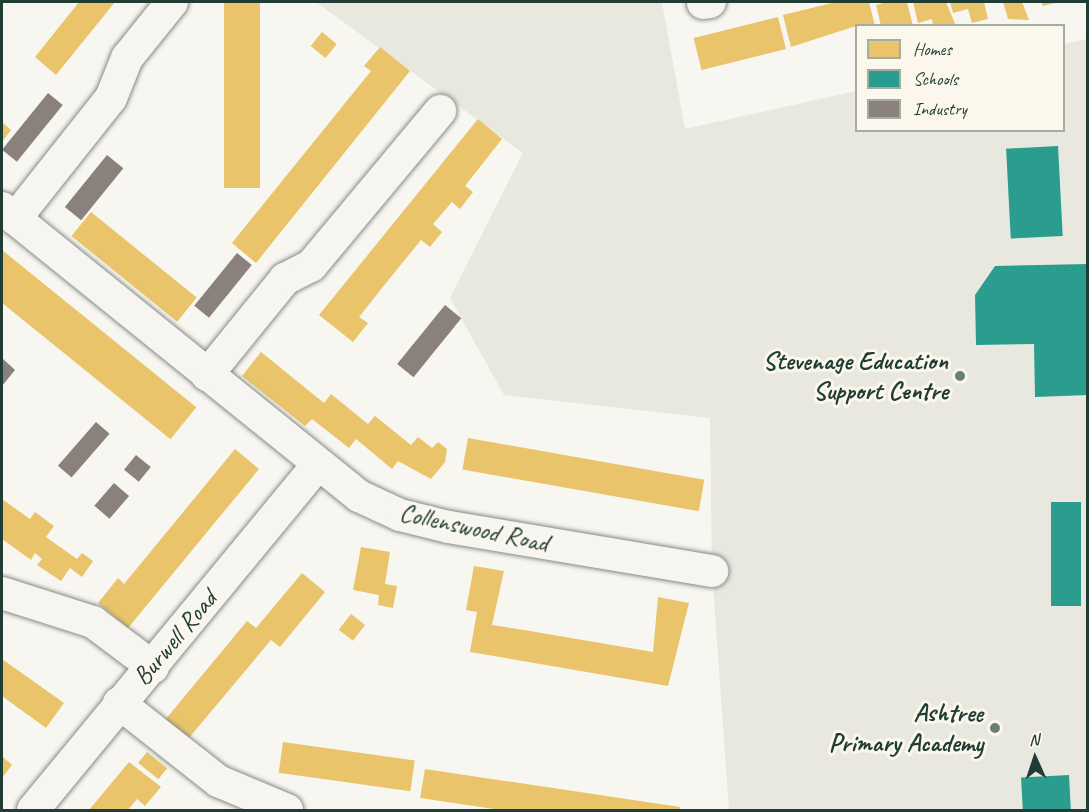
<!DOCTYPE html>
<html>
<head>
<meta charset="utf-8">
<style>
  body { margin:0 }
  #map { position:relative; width:1089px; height:812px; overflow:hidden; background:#f8f6f0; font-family:Caveat,sans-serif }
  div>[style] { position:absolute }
  .built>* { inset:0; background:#e8e8df }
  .homes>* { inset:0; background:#e9c46a; transform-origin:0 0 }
  .schools>* { inset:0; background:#2a9d8f; transform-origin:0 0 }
  .industry>* { inset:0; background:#8a817c; transform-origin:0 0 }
  .roads { filter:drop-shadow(0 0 2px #868b86) drop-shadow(0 0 2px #868b86) }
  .minor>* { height:32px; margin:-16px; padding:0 16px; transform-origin:16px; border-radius:16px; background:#f6f5f1 }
  .dots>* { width:16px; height:16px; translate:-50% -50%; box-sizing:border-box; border:3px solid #fbf7ec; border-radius:50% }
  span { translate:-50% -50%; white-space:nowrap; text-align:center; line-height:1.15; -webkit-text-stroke:6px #fbf7ec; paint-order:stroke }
  .poi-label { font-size:26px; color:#1f3d34; font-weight:700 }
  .right { translate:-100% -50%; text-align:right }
  .street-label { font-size:26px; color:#1f3d34 }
  .frame { position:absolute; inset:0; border:3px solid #1f3d34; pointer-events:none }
  .legend { position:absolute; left:855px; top:24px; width:210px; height:108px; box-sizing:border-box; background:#fbf7ec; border:2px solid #a3ada2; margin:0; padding:8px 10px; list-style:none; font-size:18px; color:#1f3d34 }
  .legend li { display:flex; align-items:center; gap:12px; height:30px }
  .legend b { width:30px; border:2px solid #a3ada2 }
  .north { position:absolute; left:1005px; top:728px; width:60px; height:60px; -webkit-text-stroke:4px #fbf7ec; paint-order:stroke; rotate:357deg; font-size:16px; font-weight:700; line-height:24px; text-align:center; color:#1f3d34 }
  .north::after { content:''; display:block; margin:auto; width:21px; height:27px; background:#1f3d34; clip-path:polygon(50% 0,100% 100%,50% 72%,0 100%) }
</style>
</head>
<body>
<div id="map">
  <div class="built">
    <i style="clip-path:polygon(316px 2px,662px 2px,685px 129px,856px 91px,856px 130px,1064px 130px,1064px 44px,1087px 39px,1087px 810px,729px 810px,712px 571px,710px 418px,504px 395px,450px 298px,523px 153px)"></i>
  </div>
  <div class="homes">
    <i style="clip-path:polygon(79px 2px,115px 2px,56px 75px,35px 57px)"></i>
    <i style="left:224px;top:2px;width:36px;height:186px"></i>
    <i style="clip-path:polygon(836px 2px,869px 2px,875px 26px,856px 26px,791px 47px,783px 15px)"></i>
    <i style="clip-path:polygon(887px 2px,907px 2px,913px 26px,881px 26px,876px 5px)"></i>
    <i style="clip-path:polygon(913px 2px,946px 2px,956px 26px,933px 26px,932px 19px,918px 23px)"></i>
    <i style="clip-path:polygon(950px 2px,984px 2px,988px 19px,972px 23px,968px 9px,953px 13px)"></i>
    <i style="clip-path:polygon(1003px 2px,1022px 2px,1029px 20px,1008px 19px)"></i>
    <i style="clip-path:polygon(1041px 2px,1059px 2px,1043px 6px)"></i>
    <i style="left:778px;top:17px;width:33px;height:87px;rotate:76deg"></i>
    <i style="left:322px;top:32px;width:19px;height:18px;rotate:39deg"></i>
    <i style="clip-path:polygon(380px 47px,410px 71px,256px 263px,232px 243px,371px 71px,364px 66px)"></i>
    <i style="clip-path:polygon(478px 119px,502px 139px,465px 186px,473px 192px,460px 209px,452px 202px,433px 224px,442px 232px,430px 247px,421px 240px,390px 278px,359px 317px,368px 323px,353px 342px,319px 315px)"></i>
    <i style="clip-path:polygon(2px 122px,11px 130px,2px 142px)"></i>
    <i style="left:91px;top:212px;width:136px;height:31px;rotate:39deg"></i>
    <i style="left:2px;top:250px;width:250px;height:41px;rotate:39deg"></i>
    <i style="clip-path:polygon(261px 352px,324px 403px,331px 394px,368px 424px,375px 416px,411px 445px,418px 437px,432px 448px,438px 442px,447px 449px,445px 462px,431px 479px,398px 461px,392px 469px,356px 439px,349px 448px,312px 419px,305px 426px,242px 376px)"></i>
    <i style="left:468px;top:438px;width:240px;height:32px;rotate:10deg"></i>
    <i style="clip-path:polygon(235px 449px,259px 469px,128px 628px,98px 603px,118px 578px,124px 584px)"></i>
    <i style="clip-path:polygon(2px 499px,30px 519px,35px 512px,54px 526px,46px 537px,77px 559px,82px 553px,93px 561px,82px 577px,70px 568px,61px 581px,37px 565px,42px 559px,35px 553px,31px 560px,2px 539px)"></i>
    <i style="clip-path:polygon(361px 547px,390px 552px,385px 584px,397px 586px,393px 608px,378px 605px,379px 595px,353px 590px)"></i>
    <i style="clip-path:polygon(474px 566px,504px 571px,492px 625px,524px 630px,653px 652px,658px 597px,689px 603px,668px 686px,470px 652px,477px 612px,466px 610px)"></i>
    <i style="clip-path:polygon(302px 573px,325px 592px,280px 647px,271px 640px,188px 739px,165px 720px,247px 621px,256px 628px)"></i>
    <i style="left:351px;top:614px;width:18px;height:20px;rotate:38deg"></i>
    <i style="clip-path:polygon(2px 659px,64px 703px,46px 728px,2px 696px)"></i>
    <i style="left:283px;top:742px;width:133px;height:31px;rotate:8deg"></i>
    <i style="left:147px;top:752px;width:26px;height:14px;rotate:39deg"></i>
    <i style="clip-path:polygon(2px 756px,12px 765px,2px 778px)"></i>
    <i style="clip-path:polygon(129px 762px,161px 787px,145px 806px,137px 799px,128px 810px,89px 810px)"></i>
    <i style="clip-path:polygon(425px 769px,680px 807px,680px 810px,501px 810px,420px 798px)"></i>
  </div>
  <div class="schools">
    <i style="left:1058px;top:146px;width:90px;height:52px;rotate:87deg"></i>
    <i style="clip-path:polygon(1088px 264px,1088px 395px,1035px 397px,1034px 344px,976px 345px,975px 295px,995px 266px)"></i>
    <i style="left:1051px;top:502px;width:30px;height:104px"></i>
    <i style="left:1069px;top:775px;width:35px;height:48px;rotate:87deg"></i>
  </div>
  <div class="industry">
    <i style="left:48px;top:93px;width:19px;height:73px;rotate:39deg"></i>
    <i style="left:107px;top:155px;width:21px;height:67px;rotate:39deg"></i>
    <i style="left:237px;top:253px;width:19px;height:68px;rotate:39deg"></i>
    <i style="left:445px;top:305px;width:21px;height:76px;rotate:39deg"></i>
    <i style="clip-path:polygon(2px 358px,15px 370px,2px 386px)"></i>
    <i style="left:96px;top:422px;width:18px;height:58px;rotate:41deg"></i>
    <i style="left:136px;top:455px;width:19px;height:19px;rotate:39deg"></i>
    <i style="left:114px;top:483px;width:20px;height:30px;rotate:41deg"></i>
  </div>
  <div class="roads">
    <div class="minor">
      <i style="left:703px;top:3px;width:7px;rotate:-8deg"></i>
      <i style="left:2px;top:208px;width:459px;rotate:38.9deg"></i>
      <i style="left:359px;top:496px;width:45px;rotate:24.9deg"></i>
      <i style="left:400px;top:515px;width:50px;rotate:13.8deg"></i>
      <i style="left:449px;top:527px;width:267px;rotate:9.5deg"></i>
      <i style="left:15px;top:219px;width:154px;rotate:-51.6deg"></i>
      <i style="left:111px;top:98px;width:43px;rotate:-68.2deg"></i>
      <i style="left:127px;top:58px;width:72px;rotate:-51.2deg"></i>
      <i style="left:207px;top:375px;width:124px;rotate:-50.9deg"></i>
      <i style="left:285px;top:279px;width:29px;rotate:-27deg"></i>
      <i style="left:311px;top:266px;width:202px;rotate:-50.2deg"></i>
      <i style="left:2px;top:593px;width:96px;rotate:17.7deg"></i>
      <i style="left:93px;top:622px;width:75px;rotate:36.9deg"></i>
      <i style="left:119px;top:703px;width:126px;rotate:38.2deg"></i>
      <i style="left:218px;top:781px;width:75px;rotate:22.8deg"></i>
      <i style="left:33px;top:810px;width:446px;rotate:-50.5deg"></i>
    </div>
  </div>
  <div class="dots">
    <i style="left:960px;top:376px;background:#6b7e76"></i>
    <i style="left:995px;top:728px;background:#6b7e76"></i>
  </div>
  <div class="poi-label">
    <span class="right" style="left:948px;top:376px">Stevenage Education<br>Support Centre</span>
    <span class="right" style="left:983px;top:728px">Ashtree<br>Primary Academy</span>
  </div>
  <div class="street-label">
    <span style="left:474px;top:528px;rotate:12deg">Collenswood Road</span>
    <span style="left:175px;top:638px;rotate:-50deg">Burwell Road</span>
  </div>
  <div class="frame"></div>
  <ul class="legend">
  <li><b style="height:16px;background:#e9c46a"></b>Homes</li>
  <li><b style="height:16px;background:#2a9d8f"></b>Schools</li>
  <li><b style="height:16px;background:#8a817c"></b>Industry</li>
  </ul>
  <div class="north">N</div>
</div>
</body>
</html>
